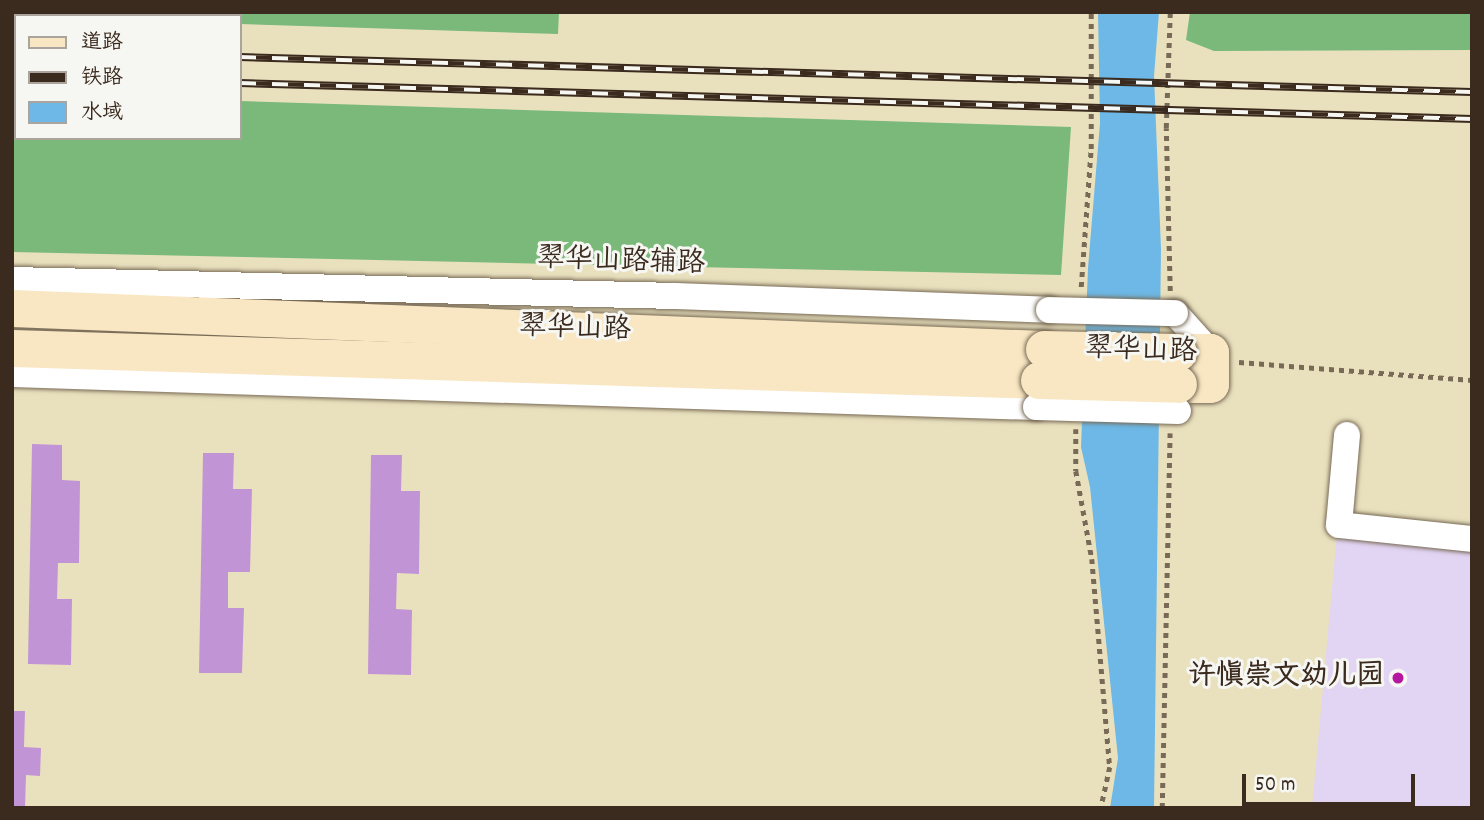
<!DOCTYPE html>
<html>
<head>
<meta charset="utf-8">
<style>
  body { margin:0 }
  #map { position:relative; width:1484px; height:820px; overflow:hidden; background:#e9e1be; font-family:Dekko,"LXGW WenKai TC",sans-serif }
  div>[style] { position:absolute }
  .built>* { inset:0; background:#e2d4f3 }
  .forest>* { inset:0; background:#7ab97a }
  .water>* { inset:0; background:#6db8e6 }
  .building>* { inset:0; background:#c194d5 }
  .path>* { height:4.5px; margin-top:-2.25px; transform-origin:0; background:repeating-linear-gradient(90deg,#786a56 0 5px,transparent 0 10px) }
  .roads { filter:drop-shadow(0 0 2px #786a56) drop-shadow(0 0 2px #786a56) }
  .minor>* { height:26px; margin:-13px; padding:0 13px; transform-origin:13px; border-radius:13px; background:#fff }
  .secondary>* { height:37px; margin:-18.5px; padding:0 18.5px; transform-origin:18.5px; border-radius:18.5px; background:#f9e7c3 }
  .rail>* { height:8px; margin-top:-4px; transform-origin:0; background:repeating-linear-gradient(90deg,#f6f6f2 0 16px,#3b2a1e 0 32px); box-sizing:border-box; border-block:2px solid #3b2a1e }
  .bridges { filter:drop-shadow(0 0 2px #786a56) drop-shadow(0 0 2px #786a56) }
  .minor-bridge>* { height:26px; margin:-13px; padding:0 13px; transform-origin:13px; border-radius:13px; background:#fff }
  .secondary-bridge>* { height:37px; margin:-18.5px; padding:0 18.5px; transform-origin:18.5px; border-radius:18.5px; background:#f9e7c3 }
  .dots>* { width:19px; height:19px; translate:-50% -50%; box-sizing:border-box; border:4px solid #f6f6f2; border-radius:50% }
  span { translate:-50% -50%; white-space:nowrap; text-align:center; line-height:1.15; -webkit-text-stroke:6px #f6f6f2; paint-order:stroke }
  .street-label { font-size:28px; color:#3b2a1e }
  .poi-label { font-size:28px; color:#3b2a1e; font-weight:700 }
  .right { translate:-100% -50%; text-align:right }
  .frame { position:absolute; inset:0; border:14px solid #3b2a1e; pointer-events:none }
  .legend { position:absolute; left:14px; top:14px; width:228px; height:126px; box-sizing:border-box; background:#f6f6f2; border:2px solid #aba49d; margin:0; padding:9px 12px; list-style:none; font-size:21px; color:#3b2a1e }
  .legend li { display:flex; align-items:center; gap:14px; height:35px }
  .legend b { width:35px; border:2px solid #aba49d }
  .scale { position:absolute; left:1242px; top:774px; width:173px; height:32px; box-sizing:border-box; border:4px solid #3b2a1e; border-top:0; padding-left:9px; font-size:21px; line-height:24px; white-space:nowrap; color:#3b2a1e; -webkit-text-stroke:5px #f6f6f2; paint-order:stroke }
</style>
</head>
<body>
<div id="map">
  <div class="built">
    <i style="clip-path:polygon(1337px 534px,1472px 549px,1472px 808px,1312px 808px)"></i>
  </div>
  <div class="forest">
    <i style="clip-path:polygon(12px 12px,559px 12px,558px 34px,240px 24px,240px 16px,16px 16px)"></i>
    <i style="clip-path:polygon(1190px 12px,1472px 12px,1472px 50px,1214px 51px,1186px 40px)"></i>
    <i style="clip-path:polygon(12px 94px,16px 138px,240px 138px,240px 101px,1071px 127px,1061px 275px,12px 252px)"></i>
  </div>
  <div class="water">
    <i style="clip-path:polygon(1098px 12px,1159px 12px,1154px 76px,1161px 249px,1154px 808px,1110px 808px,1118px 758px,1090px 487px,1081px 447px,1088px 268px,1100px 123px)"></i>
  </div>
  <div class="building">
    <i style="clip-path:polygon(32px 444px,62px 445px,62px 480px,80px 481px,79px 563px,58px 563px,57px 599px,72px 599px,71px 665px,28px 664px)"></i>
    <i style="clip-path:polygon(203px 453px,234px 453px,233px 489px,252px 489px,250px 572px,228px 572px,228px 608px,244px 608px,242px 673px,199px 673px)"></i>
    <i style="clip-path:polygon(371px 455px,402px 455px,401px 491px,420px 491px,419px 574px,397px 573px,396px 609px,412px 610px,411px 675px,368px 674px)"></i>
    <i style="clip-path:polygon(12px 711px,25px 711px,24px 747px,41px 748px,40px 776px,26px 775px,25px 808px,12px 808px)"></i>
  </div>
  <div class="path">
    <i style="left:1081px;top:287px;width:138px;rotate:-85.9deg"></i>
    <i style="left:1091px;top:149px;width:137px;rotate:-90deg"></i>
    <i style="left:1170px;top:291px;width:163px;rotate:-91.4deg"></i>
    <i style="left:1166px;top:128px;width:116px;rotate:-88deg"></i>
    <i style="left:1239px;top:362px;width:234px;rotate:4.4deg"></i>
    <i style="left:1076px;top:429px;width:42px;rotate:90deg"></i>
    <i style="left:1076px;top:471px;width:89px;rotate:79.7deg"></i>
    <i style="left:1092px;top:559px;width:209px;rotate:85.1deg"></i>
    <i style="left:1110px;top:767px;width:42px;rotate:102.4deg"></i>
    <i style="left:1162px;top:808px;width:375px;rotate:-88.8deg"></i>
  </div>
  <div class="roads">
    <div class="minor">
      <i style="left:12px;top:280px;width:663px;rotate:1.38deg"></i>
      <i style="left:675px;top:296px;width:374px;rotate:2.1deg"></i>
      <i style="left:1175px;top:313px;width:52px;rotate:48.1deg"></i>
      <i style="left:12px;top:374px;width:1025px;rotate:1.85deg"></i>
      <i style="left:1347px;top:435px;width:90px;rotate:95.1deg"></i>
      <i style="left:1339px;top:525px;width:134px;rotate:6deg"></i>
    </div>
    <div class="secondary">
      <i style="left:12px;top:308px;width:1033px;rotate:2.28deg"></i>
      <i style="left:12px;top:348px;width:1027px;rotate:1.78deg"></i>
      <i style="left:1178px;top:352px;width:32px"></i>
      <i style="left:1210px;top:352px;width:32px;rotate:90deg"></i>
      <i style="left:1210px;top:384px;width:32px;rotate:180deg"></i>
    </div>
  </div>
  <div class="rail">
    <i style="left:12px;top:51px;width:4px"></i>
    <i style="left:240px;top:57px;width:1232px;rotate:1.63deg"></i>
    <i style="left:12px;top:75px;width:4px"></i>
    <i style="left:240px;top:83px;width:1233px;rotate:1.67deg"></i>
  </div>
  <div class="bridges">
    <div class="minor-bridge">
      <i style="left:1049px;top:310px;width:126px;rotate:1.4deg"></i>
      <i style="left:1036px;top:407px;width:142px;rotate:1.6deg"></i>
    </div>
    <div class="secondary-bridge">
      <i style="left:1044px;top:349px;width:134px;rotate:1.3deg"></i>
      <i style="left:1039px;top:380px;width:139px;rotate:1.6deg"></i>
    </div>
  </div>
  <div class="dots">
    <i style="left:1398px;top:678px;background:#b5179e"></i>
  </div>
  <div class="street-label">
    <span style="left:621px;top:263px;rotate:2deg">翠华山路辅路</span>
    <span style="left:575px;top:330px;rotate:2deg">翠华山路</span>
    <span style="left:1141px;top:352px;rotate:2deg">翠华山路</span>
  </div>
  <div class="poi-label">
    <span class="right" style="left:1384px;top:678px">许慎崇文幼儿园</span>
  </div>
  <div class="frame"></div>
  <ul class="legend">
  <li><b style="height:9px;background:#f9e7c3"></b>道路</li>
  <li><b style="height:9px;background:#3b2a1e"></b>铁路</li>
  <li><b style="height:19px;background:#6db8e6"></b>水域</li>
  </ul>
  <div class="scale">50 m</div>
</div>
</body>
</html>
